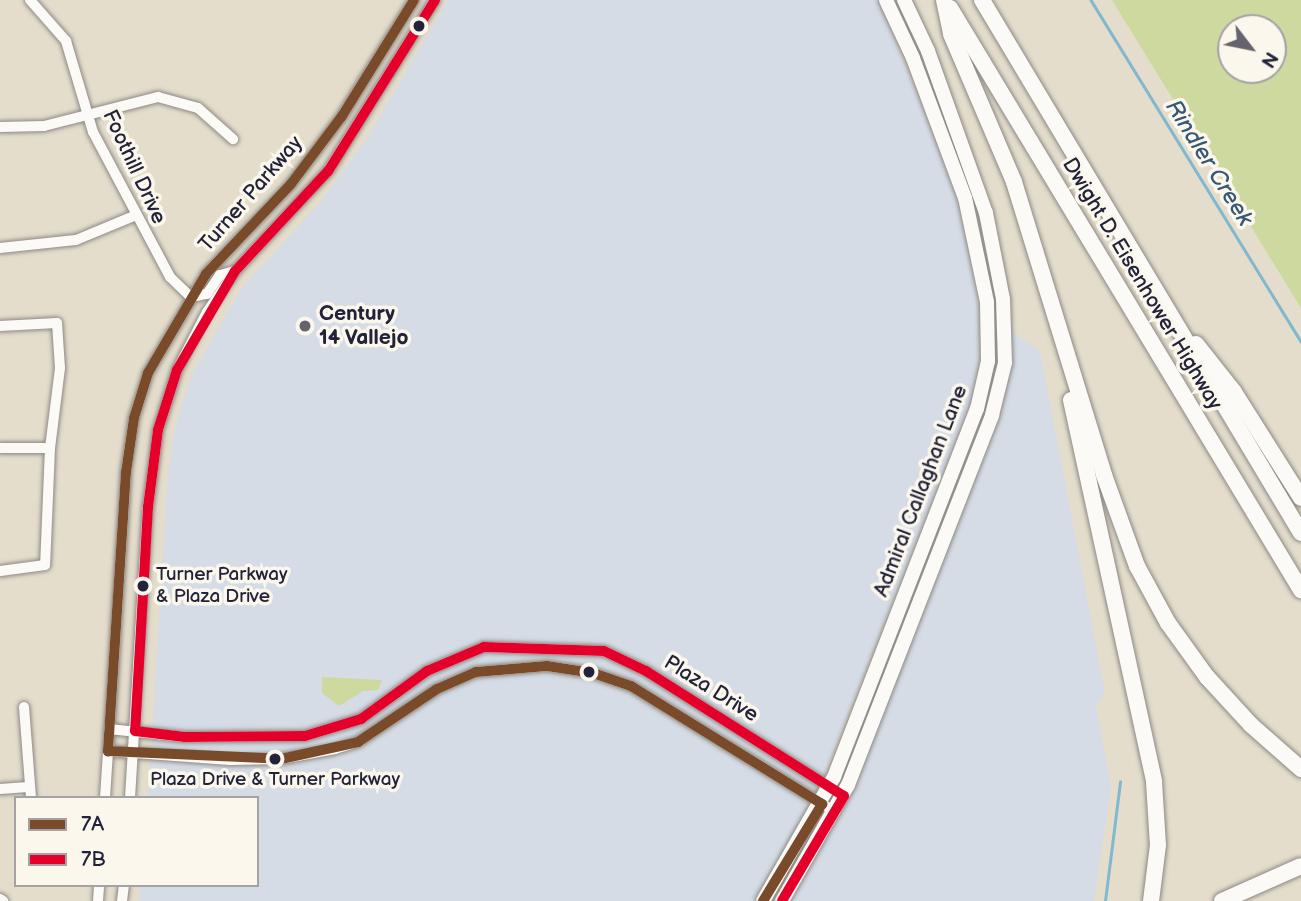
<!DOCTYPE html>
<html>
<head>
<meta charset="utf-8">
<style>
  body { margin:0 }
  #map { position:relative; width:1301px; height:901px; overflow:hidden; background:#e4ddcc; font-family:"Balsamiq Sans",sans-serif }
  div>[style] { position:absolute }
  .built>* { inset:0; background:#d5dce5 }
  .green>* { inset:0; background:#ced99f }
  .stream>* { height:2.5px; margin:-1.25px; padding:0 1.25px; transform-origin:1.25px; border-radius:1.25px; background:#80b8d0 }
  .roads { filter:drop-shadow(0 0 2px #8d8984) drop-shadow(0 0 2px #8d8984) }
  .minor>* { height:10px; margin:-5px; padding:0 5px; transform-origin:5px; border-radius:5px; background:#fbfaf7 }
  .major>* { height:14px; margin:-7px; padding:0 7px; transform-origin:7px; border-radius:7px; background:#fbfaf7 }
  .highway>* { height:16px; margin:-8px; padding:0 8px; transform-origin:8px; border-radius:8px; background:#fbfaf7 }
  .bus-1>* { height:10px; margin:-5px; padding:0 5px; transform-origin:5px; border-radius:5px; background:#7a4b2a }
  .bus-2>* { height:10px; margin:-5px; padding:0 5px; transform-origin:5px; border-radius:5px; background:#e4002b }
  .dots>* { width:19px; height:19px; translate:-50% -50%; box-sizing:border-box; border:4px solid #fbf7ec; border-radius:50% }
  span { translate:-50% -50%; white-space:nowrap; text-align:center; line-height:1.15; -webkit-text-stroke:7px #fbf7ec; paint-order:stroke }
  .bus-label { font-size:19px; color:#22223b }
  .left { translate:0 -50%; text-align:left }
  .street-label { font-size:21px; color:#22223b }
  .poi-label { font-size:21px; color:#22223b; font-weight:700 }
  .water-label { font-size:23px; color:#365877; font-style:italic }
  .legend { position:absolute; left:14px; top:796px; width:245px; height:91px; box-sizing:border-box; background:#fbf7ec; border:2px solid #a4a2a5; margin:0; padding:9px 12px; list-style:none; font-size:21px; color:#22223b }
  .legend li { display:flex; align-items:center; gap:14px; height:35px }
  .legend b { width:35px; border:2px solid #a4a2a5 }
  .north { position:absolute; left:1217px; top:14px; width:70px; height:70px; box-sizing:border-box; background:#fbf7ec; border:2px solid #a4a2a5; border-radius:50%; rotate:122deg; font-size:19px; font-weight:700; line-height:28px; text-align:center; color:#22223b }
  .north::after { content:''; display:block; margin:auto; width:24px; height:32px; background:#66636e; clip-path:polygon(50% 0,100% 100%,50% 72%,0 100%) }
</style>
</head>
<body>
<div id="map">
  <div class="built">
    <i style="clip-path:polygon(448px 0,879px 0,960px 200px,981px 302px,983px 360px,971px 407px,814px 800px,754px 901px,139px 901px,140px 885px,257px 885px,257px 798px,148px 798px,168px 475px,175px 427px,191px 376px,243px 286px,318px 205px,366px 140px)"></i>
    <i style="clip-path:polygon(1009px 330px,1040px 351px,1105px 693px,1096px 706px,1111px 787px,1094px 901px,784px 901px,843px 805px,998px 402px)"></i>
  </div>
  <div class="green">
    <i style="clip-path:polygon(evenodd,1112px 0,1301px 0,1301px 308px,1112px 0,1231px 28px,1273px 28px,1273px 70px,1231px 70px,1231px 28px)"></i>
    <i style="clip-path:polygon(322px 677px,382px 680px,378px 690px,363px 691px,339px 706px,322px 693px)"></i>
  </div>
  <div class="stream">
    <i style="left:1091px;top:0;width:401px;rotate:58.4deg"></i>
    <i style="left:1105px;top:901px;width:120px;rotate:-82.8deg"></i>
  </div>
  <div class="roads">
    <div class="minor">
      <i style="left:30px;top:0;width:55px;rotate:48.7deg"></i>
      <i style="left:66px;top:41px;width:95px;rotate:73.5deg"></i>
      <i style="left:93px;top:132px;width:164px;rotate:62deg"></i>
      <i style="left:170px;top:277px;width:29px;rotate:44deg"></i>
      <i style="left:191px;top:297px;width:16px;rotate:-11deg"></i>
      <i style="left:207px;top:294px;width:23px;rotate:-56deg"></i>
      <i style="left:220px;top:275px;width:16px;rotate:-15deg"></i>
      <i style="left:0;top:127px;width:44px;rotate:-1.3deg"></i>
      <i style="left:44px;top:126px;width:118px;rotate:-14.3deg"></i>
      <i style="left:158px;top:97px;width:41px;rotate:15.4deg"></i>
      <i style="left:198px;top:108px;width:47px;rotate:41.5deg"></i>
      <i style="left:0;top:248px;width:76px;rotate:-6deg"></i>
      <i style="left:76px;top:240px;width:63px;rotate:-22.5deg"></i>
      <i style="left:0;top:326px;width:57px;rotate:-3deg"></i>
      <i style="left:57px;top:323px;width:45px;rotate:86.2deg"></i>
      <i style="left:60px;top:368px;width:81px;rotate:97.1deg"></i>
      <i style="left:50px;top:448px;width:117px;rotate:92.4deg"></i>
      <i style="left:45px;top:565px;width:45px;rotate:172.4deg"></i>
      <i style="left:0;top:448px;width:50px"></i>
      <i style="left:24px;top:707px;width:91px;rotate:85.6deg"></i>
      <i style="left:109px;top:729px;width:76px;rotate:6deg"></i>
      <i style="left:185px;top:737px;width:120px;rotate:-0.5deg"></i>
      <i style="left:305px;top:736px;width:59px;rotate:-16.9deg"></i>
      <i style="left:361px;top:719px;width:82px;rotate:-36deg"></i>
      <i style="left:427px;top:671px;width:62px;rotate:-22.8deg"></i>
      <i style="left:484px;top:647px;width:120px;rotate:1.9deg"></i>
      <i style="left:604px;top:651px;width:47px;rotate:25.5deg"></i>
      <i style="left:646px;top:671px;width:222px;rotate:32.3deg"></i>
      <i style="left:108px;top:751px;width:122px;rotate:4.2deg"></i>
      <i style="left:230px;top:760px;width:51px;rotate:-1.1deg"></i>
      <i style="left:281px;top:759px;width:55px;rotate:-10.5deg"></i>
      <i style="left:335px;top:749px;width:24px;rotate:-17deg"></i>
      <i style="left:358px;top:742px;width:95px;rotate:-33.9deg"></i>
      <i style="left:437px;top:689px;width:43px;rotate:-23.6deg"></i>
      <i style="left:476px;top:672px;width:71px;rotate:-4.8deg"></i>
      <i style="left:547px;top:666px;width:47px;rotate:8.7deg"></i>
      <i style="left:593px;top:673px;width:40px;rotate:18.9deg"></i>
      <i style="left:631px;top:686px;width:240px;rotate:31.7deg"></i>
      <i style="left:0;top:789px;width:28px;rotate:-4deg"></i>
      <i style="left:105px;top:798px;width:327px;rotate:-86.3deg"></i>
      <i style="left:126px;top:472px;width:55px;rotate:-81.6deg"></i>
      <i style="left:134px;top:418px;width:47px;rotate:-72.7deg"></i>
      <i style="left:148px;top:373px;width:115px;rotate:-59.6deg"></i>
      <i style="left:206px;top:274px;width:124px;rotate:-46.6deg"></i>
      <i style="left:291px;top:184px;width:85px;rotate:-53.1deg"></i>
      <i style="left:342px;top:116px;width:137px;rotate:-58.2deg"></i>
      <i style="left:130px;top:798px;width:292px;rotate:-86.5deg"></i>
      <i style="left:148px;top:507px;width:78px;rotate:-82.6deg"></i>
      <i style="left:158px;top:430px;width:63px;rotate:-72.4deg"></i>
      <i style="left:177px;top:370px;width:65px;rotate:-62.7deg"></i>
      <i style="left:207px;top:312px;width:50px;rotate:-55.7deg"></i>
      <i style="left:235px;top:271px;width:137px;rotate:-47.1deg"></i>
      <i style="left:328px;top:171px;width:202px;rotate:-58deg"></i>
      <i style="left:0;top:899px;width:4px;rotate:34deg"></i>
      <i style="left:98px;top:901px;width:16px;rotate:-86deg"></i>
      <i style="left:122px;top:901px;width:16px;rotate:-83deg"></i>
    </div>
    <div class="major">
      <i style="left:763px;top:901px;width:143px;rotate:-60.2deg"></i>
      <i style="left:834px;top:777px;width:395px;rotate:-68.8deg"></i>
      <i style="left:977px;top:409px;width:49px;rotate:-77.1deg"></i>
      <i style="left:988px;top:361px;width:59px;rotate:-91deg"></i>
      <i style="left:987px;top:302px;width:106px;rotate:-101.9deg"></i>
      <i style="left:965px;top:198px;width:149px;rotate:-110.4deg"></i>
      <i style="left:913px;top:58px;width:64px;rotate:-115deg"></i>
      <i style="left:782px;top:901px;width:133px;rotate:-60.4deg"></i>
      <i style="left:848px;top:785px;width:397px;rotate:-68.7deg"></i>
      <i style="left:992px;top:415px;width:54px;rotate:-76deg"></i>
      <i style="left:1005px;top:363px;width:64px;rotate:-91.8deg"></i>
      <i style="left:1003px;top:299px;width:88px;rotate:-101.2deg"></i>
      <i style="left:986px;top:213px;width:172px;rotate:-109.7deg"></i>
      <i style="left:928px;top:51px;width:56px;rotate:-115.2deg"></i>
    </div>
    <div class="highway">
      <i style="left:944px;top:0;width:35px;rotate:78deg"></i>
      <i style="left:951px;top:34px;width:161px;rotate:66.9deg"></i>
      <i style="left:1014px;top:182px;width:307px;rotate:72.9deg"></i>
      <i style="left:1104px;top:475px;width:97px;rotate:70.1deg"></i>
      <i style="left:1137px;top:566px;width:65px;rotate:61.5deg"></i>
      <i style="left:1168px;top:623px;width:67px;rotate:54.2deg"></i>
      <i style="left:1207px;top:677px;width:65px;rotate:47.5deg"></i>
      <i style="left:1251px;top:725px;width:67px;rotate:41.3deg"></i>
      <i style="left:982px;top:0;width:621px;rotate:59.1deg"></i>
      <i style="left:950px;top:8px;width:680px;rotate:58.91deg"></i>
      <i style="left:1196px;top:344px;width:61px;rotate:51.6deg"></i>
      <i style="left:1234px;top:392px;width:125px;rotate:57.7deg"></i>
      <i style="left:1071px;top:400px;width:391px;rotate:77.7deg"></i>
      <i style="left:1154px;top:782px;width:63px;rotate:86.4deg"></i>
      <i style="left:1158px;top:845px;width:56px;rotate:97.1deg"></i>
      <i style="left:1222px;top:901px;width:86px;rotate:-23.9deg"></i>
    </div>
  </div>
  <div class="bus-1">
    <i style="left:414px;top:0;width:137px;rotate:121.8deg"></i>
    <i style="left:342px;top:116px;width:85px;rotate:126.9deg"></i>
    <i style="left:291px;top:184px;width:124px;rotate:133.4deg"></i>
    <i style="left:206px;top:274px;width:115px;rotate:120.4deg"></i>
    <i style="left:148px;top:373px;width:47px;rotate:107.3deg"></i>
    <i style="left:134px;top:418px;width:55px;rotate:98.4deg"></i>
    <i style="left:126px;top:472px;width:280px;rotate:93.7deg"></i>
    <i style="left:108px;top:751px;width:173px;rotate:2.6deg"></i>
    <i style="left:281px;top:759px;width:79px;rotate:-12.4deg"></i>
    <i style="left:358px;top:742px;width:95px;rotate:-33.9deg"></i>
    <i style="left:437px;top:689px;width:43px;rotate:-23.6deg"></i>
    <i style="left:476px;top:672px;width:71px;rotate:-4.8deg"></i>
    <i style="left:547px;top:666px;width:47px;rotate:8.7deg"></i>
    <i style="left:593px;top:673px;width:40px;rotate:18.9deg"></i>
    <i style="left:631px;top:686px;width:225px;rotate:31.7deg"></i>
    <i style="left:822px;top:804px;width:114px;rotate:121.3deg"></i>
  </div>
  <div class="bus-2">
    <i style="left:435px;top:0;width:202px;rotate:122deg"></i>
    <i style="left:328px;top:171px;width:137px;rotate:132.9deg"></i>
    <i style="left:235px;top:271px;width:115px;rotate:120.4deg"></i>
    <i style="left:177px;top:370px;width:63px;rotate:107.6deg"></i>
    <i style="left:158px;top:430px;width:78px;rotate:97.4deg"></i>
    <i style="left:148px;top:507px;width:224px;rotate:93.3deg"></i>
    <i style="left:135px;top:731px;width:50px;rotate:6.8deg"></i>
    <i style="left:185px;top:737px;width:120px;rotate:-0.5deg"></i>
    <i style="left:305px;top:736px;width:59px;rotate:-16.9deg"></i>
    <i style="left:361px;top:719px;width:82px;rotate:-36deg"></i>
    <i style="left:427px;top:671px;width:62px;rotate:-22.8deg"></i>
    <i style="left:484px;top:647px;width:120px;rotate:1.9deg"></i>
    <i style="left:604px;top:651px;width:47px;rotate:25.5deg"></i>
    <i style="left:646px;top:671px;width:234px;rotate:32.3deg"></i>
    <i style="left:844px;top:796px;width:122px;rotate:120.6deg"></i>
  </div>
  <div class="dots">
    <i style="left:419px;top:26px;background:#22223b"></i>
    <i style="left:305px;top:326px;background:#66636e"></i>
    <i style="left:143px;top:586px;background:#22223b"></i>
    <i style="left:589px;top:672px;background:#22223b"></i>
    <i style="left:275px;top:759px;background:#22223b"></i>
  </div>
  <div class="bus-label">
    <span class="left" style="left:156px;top:586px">Turner Parkway<br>&amp; Plaza Drive</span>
    <span style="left:275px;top:780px">Plaza Drive &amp; Turner Parkway</span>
  </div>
  <div class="street-label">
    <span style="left:134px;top:167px;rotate:65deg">Foothill Drive</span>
    <span style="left:251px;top:194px;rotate:-49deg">Turner Parkway</span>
    <span style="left:1142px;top:284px;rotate:59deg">Dwight D. Eisenhower Highway</span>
    <span style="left:921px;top:491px;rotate:-69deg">Admiral Callaghan Lane</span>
    <span style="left:711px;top:689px;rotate:32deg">Plaza Drive</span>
  </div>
  <div class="poi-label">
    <span class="left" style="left:319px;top:326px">Century<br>14 Vallejo</span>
  </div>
  <div class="water-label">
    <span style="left:1209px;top:163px;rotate:58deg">Rindler Creek</span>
  </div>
  <ul class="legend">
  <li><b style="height:9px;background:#7a4b2a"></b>7A</li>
  <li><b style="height:9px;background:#e4002b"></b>7B</li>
  </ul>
  <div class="north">N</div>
</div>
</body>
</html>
